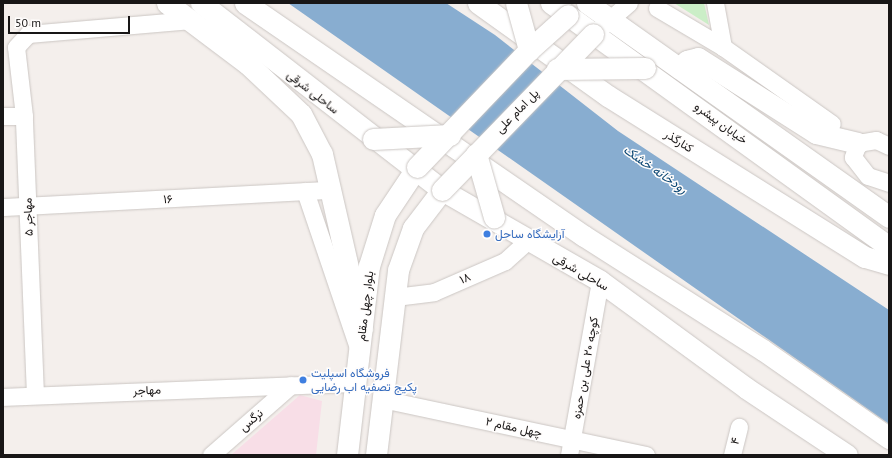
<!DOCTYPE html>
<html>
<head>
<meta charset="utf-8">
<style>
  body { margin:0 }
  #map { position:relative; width:892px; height:458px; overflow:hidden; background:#f4efec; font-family:"PT Sans",Vazirmatn,sans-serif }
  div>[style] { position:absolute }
  .industrial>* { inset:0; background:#f8dee7 }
  .green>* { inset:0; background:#cbeec7 }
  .water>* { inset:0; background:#88add0 }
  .roads { filter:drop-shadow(0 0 1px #cbc6c3) drop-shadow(0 0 1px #cbc6c3) }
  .minor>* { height:17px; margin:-8.5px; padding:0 8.5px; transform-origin:8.5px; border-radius:8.5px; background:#fff }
  .major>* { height:21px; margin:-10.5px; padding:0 10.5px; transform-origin:10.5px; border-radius:10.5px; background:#fff }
  .bridges { filter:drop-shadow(0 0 1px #cbc6c3) drop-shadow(0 0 1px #cbc6c3) }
  .major-bridge>* { height:21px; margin:-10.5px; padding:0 10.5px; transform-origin:10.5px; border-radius:10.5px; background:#fff }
  .dots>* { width:11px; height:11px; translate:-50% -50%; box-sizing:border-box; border:2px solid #fffdfc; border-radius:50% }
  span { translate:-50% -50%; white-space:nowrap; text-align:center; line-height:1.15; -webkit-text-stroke:3px #fffdfc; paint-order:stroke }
  .street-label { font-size:12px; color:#181616 }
  .shop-label { font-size:12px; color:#366cbe }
  .left { translate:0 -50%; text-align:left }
  .water-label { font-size:13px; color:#0c4774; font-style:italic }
  .frame { position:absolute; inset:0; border:4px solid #181616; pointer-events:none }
  .scale { position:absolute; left:8px; top:16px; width:122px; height:18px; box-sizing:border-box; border:2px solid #181616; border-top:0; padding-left:5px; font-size:12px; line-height:14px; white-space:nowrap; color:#181616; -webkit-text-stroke:3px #fffdfc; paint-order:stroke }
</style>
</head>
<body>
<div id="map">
  <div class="industrial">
    <i style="clip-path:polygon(300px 395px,322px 401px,316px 455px,231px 455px)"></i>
  </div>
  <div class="green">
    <i style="clip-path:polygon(674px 3px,704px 3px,709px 25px)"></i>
  </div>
  <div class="water">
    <i style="clip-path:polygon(288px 3px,446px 3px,495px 35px,618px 131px,889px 310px,889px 424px)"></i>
  </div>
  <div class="roads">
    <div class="minor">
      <i style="left:715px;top:3px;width:45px;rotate:79.7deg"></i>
      <i style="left:657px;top:8px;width:77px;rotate:30.6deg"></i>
      <i style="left:723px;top:47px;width:133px;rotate:35.2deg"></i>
      <i style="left:601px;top:27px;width:37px;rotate:-41deg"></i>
      <i style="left:3px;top:116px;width:21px"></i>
      <i style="left:889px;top:146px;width:14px;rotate:-155deg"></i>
      <i style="left:876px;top:140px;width:18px;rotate:171deg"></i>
      <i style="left:858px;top:143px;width:15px;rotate:110deg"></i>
      <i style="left:853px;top:157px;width:24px;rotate:52deg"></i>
      <i style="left:868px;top:176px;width:22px;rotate:18deg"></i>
      <i style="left:305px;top:191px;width:166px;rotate:71.3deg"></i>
      <i style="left:3px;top:207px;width:329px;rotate:-3deg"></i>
      <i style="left:395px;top:297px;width:39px;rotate:-7deg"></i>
      <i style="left:434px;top:292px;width:77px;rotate:-23.6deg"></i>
      <i style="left:505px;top:261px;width:30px;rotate:-42deg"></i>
      <i style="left:35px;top:395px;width:279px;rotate:-92.3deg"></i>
      <i style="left:24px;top:116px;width:69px;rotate:-96.6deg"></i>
      <i style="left:16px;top:47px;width:18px;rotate:-47deg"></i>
      <i style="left:28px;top:34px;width:164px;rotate:-4.9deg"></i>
      <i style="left:3px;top:397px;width:353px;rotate:-2.3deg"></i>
      <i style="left:382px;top:399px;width:270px;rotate:12deg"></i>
      <i style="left:211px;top:455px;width:106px;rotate:-41.2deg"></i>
      <i style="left:569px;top:455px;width:177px;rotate:-79.9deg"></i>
      <i style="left:732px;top:455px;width:29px;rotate:-76deg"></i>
    </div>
    <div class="major">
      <i style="left:167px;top:3px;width:101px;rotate:37deg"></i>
      <i style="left:248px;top:64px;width:73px;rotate:43.3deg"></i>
      <i style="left:301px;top:114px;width:45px;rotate:62.3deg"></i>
      <i style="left:322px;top:154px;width:179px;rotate:77.1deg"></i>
      <i style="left:201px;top:3px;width:305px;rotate:37.8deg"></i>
      <i style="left:442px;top:190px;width:182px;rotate:29.9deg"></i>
      <i style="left:600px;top:281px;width:181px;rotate:36.2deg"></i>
      <i style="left:746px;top:388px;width:121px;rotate:33.6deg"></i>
      <i style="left:245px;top:3px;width:411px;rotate:34.5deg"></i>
      <i style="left:584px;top:236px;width:212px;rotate:32.5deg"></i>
      <i style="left:763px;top:350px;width:154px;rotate:34.9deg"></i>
      <i style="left:478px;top:3px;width:160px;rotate:35.6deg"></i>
      <i style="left:608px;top:96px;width:303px;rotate:32.1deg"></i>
      <i style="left:865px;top:257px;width:25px;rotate:16deg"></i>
      <i style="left:551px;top:3px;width:417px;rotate:35.8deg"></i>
      <i style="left:587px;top:3px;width:370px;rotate:35.3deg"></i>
      <i style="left:679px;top:68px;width:11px;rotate:-41deg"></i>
      <i style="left:687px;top:61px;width:11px;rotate:-15deg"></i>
      <i style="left:698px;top:58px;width:140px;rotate:32.4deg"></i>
      <i style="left:816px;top:133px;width:43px;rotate:13.4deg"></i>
      <i style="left:347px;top:455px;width:190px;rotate:-83.4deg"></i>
      <i style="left:369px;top:266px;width:53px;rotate:-72.6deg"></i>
      <i style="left:385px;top:215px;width:58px;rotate:-56.3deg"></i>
      <i style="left:376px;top:455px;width:186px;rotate:-83.2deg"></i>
      <i style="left:398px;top:270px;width:45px;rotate:-70.3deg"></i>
      <i style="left:413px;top:228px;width:48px;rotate:-52.7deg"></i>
    </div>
  </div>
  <div class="bridges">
    <div class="major-bridge">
      <i style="left:516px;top:3px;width:49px;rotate:74.5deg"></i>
      <i style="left:557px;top:69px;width:88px;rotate:-0.7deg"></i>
      <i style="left:373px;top:139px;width:77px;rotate:-3deg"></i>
      <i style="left:476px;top:154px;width:66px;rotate:74.1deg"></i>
      <i style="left:417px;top:167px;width:162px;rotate:-46.3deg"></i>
      <i style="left:529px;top:50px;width:52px;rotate:-41.9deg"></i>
      <i style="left:442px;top:190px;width:217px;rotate:-45.9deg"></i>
    </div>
  </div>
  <div class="dots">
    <i style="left:487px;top:234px;background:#3f7fe0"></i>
    <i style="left:303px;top:380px;background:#3f7fe0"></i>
  </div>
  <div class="street-label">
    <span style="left:313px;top:92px;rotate:38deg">ساحلی شرقی</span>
    <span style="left:517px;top:111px;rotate:-46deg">پل امام علی</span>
    <span style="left:721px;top:123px;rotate:36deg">خیابان پیشرو</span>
    <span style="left:679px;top:141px;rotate:32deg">کنارگذر</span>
    <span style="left:168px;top:199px;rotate:-3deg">۱۶</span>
    <span style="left:28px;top:217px;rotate:-92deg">۵ مهاجر</span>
    <span style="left:581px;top:272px;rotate:30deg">ساحلی شرقی</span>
    <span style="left:465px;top:278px;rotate:-24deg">۱۸</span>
    <span style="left:365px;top:306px;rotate:-83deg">بلوار چهل مقام</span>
    <span style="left:585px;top:368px;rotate:-80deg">کوچه ۲۰ علی بن حمزه</span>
    <span style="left:147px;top:390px;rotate:-2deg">مهاجر</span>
    <span style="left:251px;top:420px;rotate:-41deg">نرگس</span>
    <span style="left:514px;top:427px;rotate:12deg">چهل مقام ۲</span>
    <span style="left:735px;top:441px;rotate:-75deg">۴</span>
  </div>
  <div class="shop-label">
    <span class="left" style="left:495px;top:234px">آرایشگاه ساحل</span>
    <span class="left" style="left:311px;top:380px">فروشگاه اسپلیت<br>پکیج تصفیه اب رضایی</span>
  </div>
  <div class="water-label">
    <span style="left:655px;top:170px;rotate:35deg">رودخانه خشک</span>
  </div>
  <div class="frame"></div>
  <div class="scale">50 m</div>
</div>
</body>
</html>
